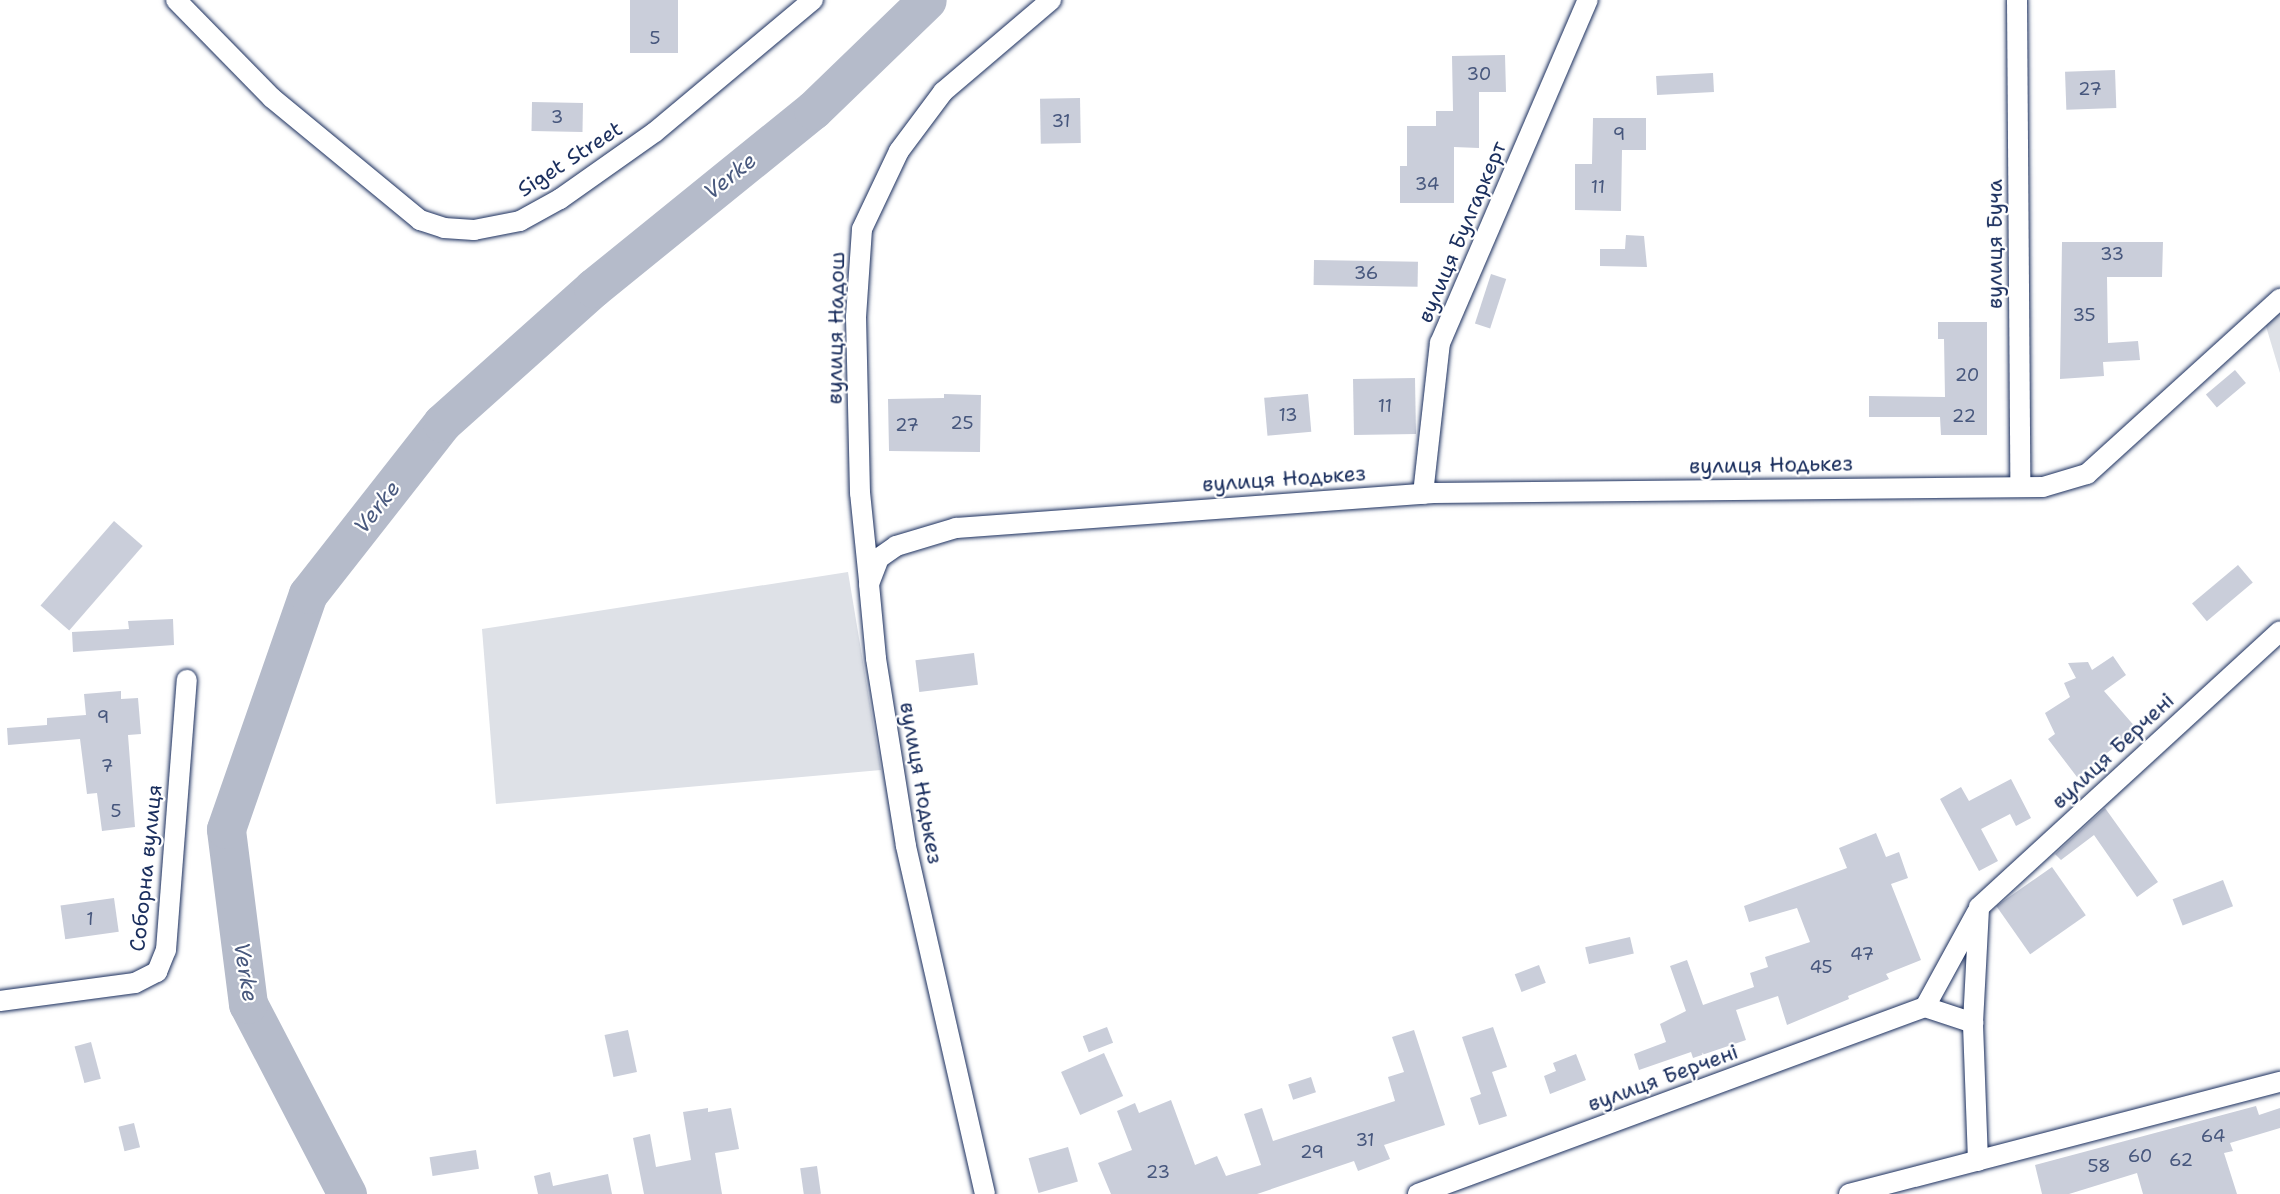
<!DOCTYPE html>
<html>
<head>
<meta charset="utf-8">
<style>
  body { margin:0 }
  #map { position:relative; width:2280px; height:1194px; overflow:hidden; background:#fff; font-family:"Shantell Sans",sans-serif }
  div>[style] { position:absolute }
  .green>* { inset:0; background:#dee1e7 }
  .river>* { height:39px; margin:-19.5px; padding:0 19.5px; transform-origin:19.5px; border-radius:19.5px; background:#b5bbca }
  .building>* { inset:0; background:#caceda; transform-origin:0 0 }
  .roads { filter:drop-shadow(0 0 2px #1b2f5e) drop-shadow(0 0 2px #1b2f5e) }
  .street>* { height:20px; margin:-10px; padding:0 10px; transform-origin:10px; border-radius:10px; background:#fff }
  span { translate:-50% -50%; white-space:nowrap; text-align:center; line-height:1.15; -webkit-text-stroke:4.5px #fff; paint-order:stroke }
  .number-label { font-size:18px; color:#47577d }
  .number-label span { -webkit-text-stroke-width:0 }
  .street-label { font-size:21px; color:#1b2f5e }
  .water-label { font-size:22px; color:#49597e; font-style:italic }
</style>
</head>
<body>
<div id="map">
  <div class="green">
    <i style="clip-path:polygon(2280px 309px,2280px 373px,2265px 323px)"></i>
    <i style="clip-path:polygon(848px 572px,881px 770px,496px 804px,482px 629px)"></i>
  </div>
  <div class="river">
    <i style="left:347px;top:1194px;width:214px;rotate:-117.5deg"></i>
    <i style="left:248px;top:1004px;width:176px;rotate:-97.2deg"></i>
    <i style="left:226px;top:829px;width:249px;rotate:-70.8deg"></i>
    <i style="left:308px;top:594px;width:217px;rotate:-51.9deg"></i>
    <i style="left:442px;top:423px;width:203px;rotate:-41.8deg"></i>
    <i style="left:593px;top:288px;width:283px;rotate:-39deg"></i>
    <i style="left:813px;top:110px;width:158px;rotate:-44deg"></i>
  </div>
  <div class="building">
    <i style="left:630px;top:0;width:48px;height:53px"></i>
    <i style="clip-path:polygon(1505px 55px,1506px 92px,1479px 92px,1479px 148px,1454px 147px,1454px 203px,1400px 203px,1400px 166px,1407px 166px,1407px 126px,1436px 126px,1436px 111px,1453px 111px,1452px 56px)"></i>
    <i style="left:2115px;top:70px;width:38px;height:50px;rotate:88deg"></i>
    <i style="left:1713px;top:73px;width:19px;height:57px;rotate:87deg"></i>
    <i style="left:1080px;top:98px;width:45px;height:40px;rotate:89deg"></i>
    <i style="left:532px;top:102px;width:51px;height:29px;rotate:1deg"></i>
    <i style="clip-path:polygon(1593px 118px,1646px 118px,1646px 150px,1622px 150px,1621px 211px,1575px 210px,1575px 164px,1592px 164px)"></i>
    <i style="clip-path:polygon(1626px 235px,1644px 236px,1647px 267px,1600px 266px,1600px 249px,1625px 249px)"></i>
    <i style="clip-path:polygon(2062px 242px,2163px 242px,2162px 277px,2107px 277px,2108px 343px,2138px 341px,2140px 360px,2103px 362px,2104px 376px,2060px 379px)"></i>
    <i style="left:1314px;top:260px;width:104px;height:25px;rotate:1deg"></i>
    <i style="left:1491px;top:274px;width:16px;height:52px;rotate:18deg"></i>
    <i style="clip-path:polygon(1938px 322px,1987px 322px,1987px 435px,1941px 435px,1940px 417px,1869px 417px,1869px 396px,1945px 397px,1944px 339px,1938px 339px)"></i>
    <i style="left:2235px;top:370px;width:17px;height:38px;rotate:50deg"></i>
    <i style="left:1415px;top:378px;width:56px;height:62px;rotate:89deg"></i>
    <i style="clip-path:polygon(944px 394px,981px 395px,980px 452px,889px 451px,888px 399px,944px 398px)"></i>
    <i style="left:1308px;top:394px;width:38px;height:44px;rotate:85deg"></i>
    <i style="left:114px;top:521px;width:38px;height:112px;rotate:41deg"></i>
    <i style="left:2238px;top:565px;width:23px;height:60px;rotate:50deg"></i>
    <i style="clip-path:polygon(173px 619px,174px 645px,73px 652px,72px 632px,129px 629px,128px 621px)"></i>
    <i style="left:974px;top:653px;width:32px;height:59px;rotate:83deg"></i>
    <i style="clip-path:polygon(2113px 656px,2126px 675px,2104px 691px,2137px 729px,2077px 777px,2048px 739px,2055px 734px,2045px 713px,2070px 697px,2064px 683px,2076px 678px,2068px 663px,2088px 662px,2092px 670px)"></i>
    <i style="clip-path:polygon(121px 691px,121px 699px,138px 698px,141px 734px,128px 735px,135px 827px,102px 831px,97px 793px,87px 794px,80px 739px,8px 745px,7px 728px,47px 725px,47px 718px,86px 715px,84px 694px)"></i>
    <i style="clip-path:polygon(2011px 779px,2031px 818px,2016px 826px,2010px 814px,1981px 829px,1998px 861px,1979px 871px,1940px 799px,1961px 787px,1969px 801px)"></i>
    <i style="clip-path:polygon(2105px 808px,2158px 882px,2137px 897px,2094px 835px,2061px 860px,2055px 854px)"></i>
    <i style="clip-path:polygon(1876px 833px,1886px 857px,1899px 852px,1908px 878px,1891px 884px,1921px 960px,1886px 974px,1889px 979px,1848px 996px,1849px 999px,1787px 1025px,1778px 996px,1736px 1010px,1746px 1040px,1693px 1058px,1691px 1052px,1639px 1070px,1634px 1054px,1666px 1042px,1660px 1024px,1686px 1011px,1670px 966px,1687px 960px,1703px 1005px,1754px 987px,1750px 973px,1768px 967px,1765px 957px,1810px 942px,1797px 908px,1749px 922px,1744px 906px,1847px 868px,1839px 848px)"></i>
    <i style="left:2052px;top:867px;width:59px;height:68px;rotate:55deg"></i>
    <i style="left:2223px;top:880px;width:28px;height:54px;rotate:69deg"></i>
    <i style="left:114px;top:898px;width:34px;height:54px;rotate:82deg"></i>
    <i style="left:1630px;top:937px;width:17px;height:46px;rotate:77deg"></i>
    <i style="left:1539px;top:965px;width:19px;height:26px;rotate:69deg"></i>
    <i style="left:1107px;top:1027px;width:17px;height:26px;rotate:69deg"></i>
    <i style="clip-path:polygon(1493px 1027px,1507px 1067px,1492px 1072px,1507px 1116px,1479px 1125px,1470px 1098px,1481px 1094px,1462px 1037px)"></i>
    <i style="left:628px;top:1030px;width:43px;height:24px;rotate:78deg"></i>
    <i style="clip-path:polygon(1414px 1030px,1445px 1125px,1384px 1145px,1390px 1159px,1358px 1171px,1354px 1161px,1257px 1194px,1111px 1194px,1098px 1163px,1132px 1150px,1117px 1111px,1135px 1103px,1139px 1113px,1171px 1100px,1195px 1165px,1217px 1156px,1226px 1176px,1261px 1165px,1244px 1114px,1262px 1108px,1273px 1141px,1395px 1101px,1388px 1077px,1404px 1072px,1392px 1037px)"></i>
    <i style="left:91px;top:1042px;width:38px;height:17px;rotate:75deg"></i>
    <i style="left:1104px;top:1053px;width:47px;height:47px;rotate:66deg"></i>
    <i style="clip-path:polygon(1576px 1054px,1586px 1080px,1550px 1094px,1544px 1076px,1556px 1071px,1553px 1063px)"></i>
    <i style="left:1311px;top:1077px;width:16px;height:24px;rotate:72deg"></i>
    <i style="clip-path:polygon(2256px 1106px,2259px 1115px,2280px 1108px,2280px 1128px,2230px 1143px,2233px 1151px,2224px 1153px,2237px 1194px,2143px 1194px,2137px 1173px,2069px 1194px,2042px 1194px,2035px 1165px)"></i>
    <i style="clip-path:polygon(708px 1108px,708px 1112px,731px 1108px,739px 1149px,715px 1153px,722px 1194px,644px 1194px,633px 1138px,650px 1134px,656px 1167px,691px 1160px,683px 1112px)"></i>
    <i style="left:134px;top:1123px;width:25px;height:16px;rotate:76deg"></i>
    <i style="left:1068px;top:1147px;width:36px;height:41px;rotate:74deg"></i>
    <i style="left:476px;top:1150px;width:19px;height:47px;rotate:81deg"></i>
    <i style="left:817px;top:1166px;width:28px;height:17px;rotate:82deg"></i>
    <i style="clip-path:polygon(550px 1172px,553px 1186px,608px 1174px,612px 1194px,538px 1194px,534px 1176px)"></i>
  </div>
  <div class="roads">
    <div class="street">
      <i style="left:176px;top:0;width:137px;rotate:45.6deg"></i>
      <i style="left:272px;top:98px;width:192px;rotate:39.5deg"></i>
      <i style="left:420px;top:220px;width:25px;rotate:18deg"></i>
      <i style="left:444px;top:228px;width:30px;rotate:4deg"></i>
      <i style="left:474px;top:230px;width:47px;rotate:-11.1deg"></i>
      <i style="left:520px;top:221px;width:46px;rotate:-28.8deg"></i>
      <i style="left:560px;top:199px;width:116px;rotate:-35.2deg"></i>
      <i style="left:655px;top:132px;width:206px;rotate:-39.9deg"></i>
      <i style="left:2017px;top:0;width:487px;rotate:89.6deg"></i>
      <i style="left:1423px;top:494px;width:152px;rotate:-83.6deg"></i>
      <i style="left:1440px;top:343px;width:374px;rotate:-66.7deg"></i>
      <i style="left:869px;top:581px;width:88px;rotate:-95.8deg"></i>
      <i style="left:860px;top:493px;width:176px;rotate:-91.3deg"></i>
      <i style="left:856px;top:317px;width:88px;rotate:-86.1deg"></i>
      <i style="left:862px;top:229px;width:86px;rotate:-64.6deg"></i>
      <i style="left:899px;top:151px;width:74px;rotate:-53.3deg"></i>
      <i style="left:943px;top:92px;width:142px;rotate:-40.4deg"></i>
      <i style="left:0;top:1001px;width:136px;rotate:-7.6deg"></i>
      <i style="left:135px;top:983px;width:25px;rotate:-27deg"></i>
      <i style="left:157px;top:972px;width:24px;rotate:-68deg"></i>
      <i style="left:166px;top:950px;width:271px;rotate:-85.6deg"></i>
      <i style="left:1925px;top:1007px;width:108px;rotate:-61.3deg"></i>
      <i style="left:1978px;top:1161px;width:138px;rotate:-92.1deg"></i>
      <i style="left:1973px;top:1023px;width:116px;rotate:-87deg"></i>
      <i style="left:1979px;top:907px;width:408px;rotate:-42.5deg"></i>
      <i style="left:985px;top:1194px;width:357px;rotate:-102.8deg"></i>
      <i style="left:906px;top:846px;width:190px;rotate:-99.1deg"></i>
      <i style="left:876px;top:658px;width:74px;rotate:-95.4deg"></i>
      <i style="left:869px;top:584px;width:28px;rotate:-69deg"></i>
      <i style="left:879px;top:558px;width:21px;rotate:-35deg"></i>
      <i style="left:896px;top:546px;width:63px;rotate:-16.7deg"></i>
      <i style="left:956px;top:528px;width:479px;rotate:-4.2deg"></i>
      <i style="left:1434px;top:493px;width:609px;rotate:-0.56deg"></i>
      <i style="left:2043px;top:487px;width:46px;rotate:-16.5deg"></i>
      <i style="left:2087px;top:474px;width:261px;rotate:-42.2deg"></i>
      <i style="left:1418px;top:1194px;width:540px;rotate:-20.25deg"></i>
      <i style="left:1925px;top:1007px;width:51px;rotate:18.4deg"></i>
      <i style="left:1849px;top:1194px;width:445px;rotate:-14.6deg"></i>
    </div>
  </div>
  <div class="number-label">
    <span style="left:655px;top:38px">5</span>
    <span style="left:1479px;top:74px">30</span>
    <span style="left:2090px;top:89px">27</span>
    <span style="left:557px;top:117px">3</span>
    <span style="left:1061px;top:121px">31</span>
    <span style="left:1619px;top:134px">9</span>
    <span style="left:1427px;top:184px">34</span>
    <span style="left:1598px;top:187px">11</span>
    <span style="left:2112px;top:254px">33</span>
    <span style="left:1366px;top:273px">36</span>
    <span style="left:2084px;top:315px">35</span>
    <span style="left:1967px;top:375px">20</span>
    <span style="left:1385px;top:406px">11</span>
    <span style="left:1288px;top:415px">13</span>
    <span style="left:1964px;top:416px">22</span>
    <span style="left:962px;top:423px">25</span>
    <span style="left:907px;top:425px">27</span>
    <span style="left:103px;top:717px">9</span>
    <span style="left:107px;top:766px">7</span>
    <span style="left:116px;top:811px">5</span>
    <span style="left:90px;top:919px">1</span>
    <span style="left:1862px;top:954px">47</span>
    <span style="left:1821px;top:967px">45</span>
    <span style="left:2213px;top:1136px">64</span>
    <span style="left:1365px;top:1140px">31</span>
    <span style="left:1312px;top:1152px">29</span>
    <span style="left:2140px;top:1156px">60</span>
    <span style="left:2181px;top:1160px">62</span>
    <span style="left:2099px;top:1166px">58</span>
    <span style="left:1158px;top:1172px">23</span>
  </div>
  <div class="street-label">
    <span style="left:570px;top:159px;rotate:-33deg">Siget Street</span>
    <span style="left:1462px;top:232px;rotate:-67deg">вулиця Булгаркерт</span>
    <span style="left:1995px;top:244px;rotate:-90deg">вулиця Буча</span>
    <span style="left:836px;top:328px;rotate:-89deg">вулиця Надош</span>
    <span style="left:1771px;top:465px;rotate:-1deg">вулиця Нодькез</span>
    <span style="left:1284px;top:479px;rotate:-4deg">вулиця Нодькез</span>
    <span style="left:2113px;top:751px;rotate:-43deg">вулиця Берчені</span>
    <span style="left:921px;top:783px;rotate:80deg">вулиця Нодькез</span>
    <span style="left:146px;top:868px;rotate:-84deg">Соборна вулиця</span>
    <span style="left:1663px;top:1078px;rotate:-20deg">вулиця Берчені</span>
  </div>
  <div class="water-label">
    <span style="left:730px;top:176px;rotate:-39deg">Verke</span>
    <span style="left:377px;top:507px;rotate:-52deg">Verke</span>
    <span style="left:246px;top:972px;rotate:81deg">Verke</span>
  </div>
</div>
</body>
</html>
